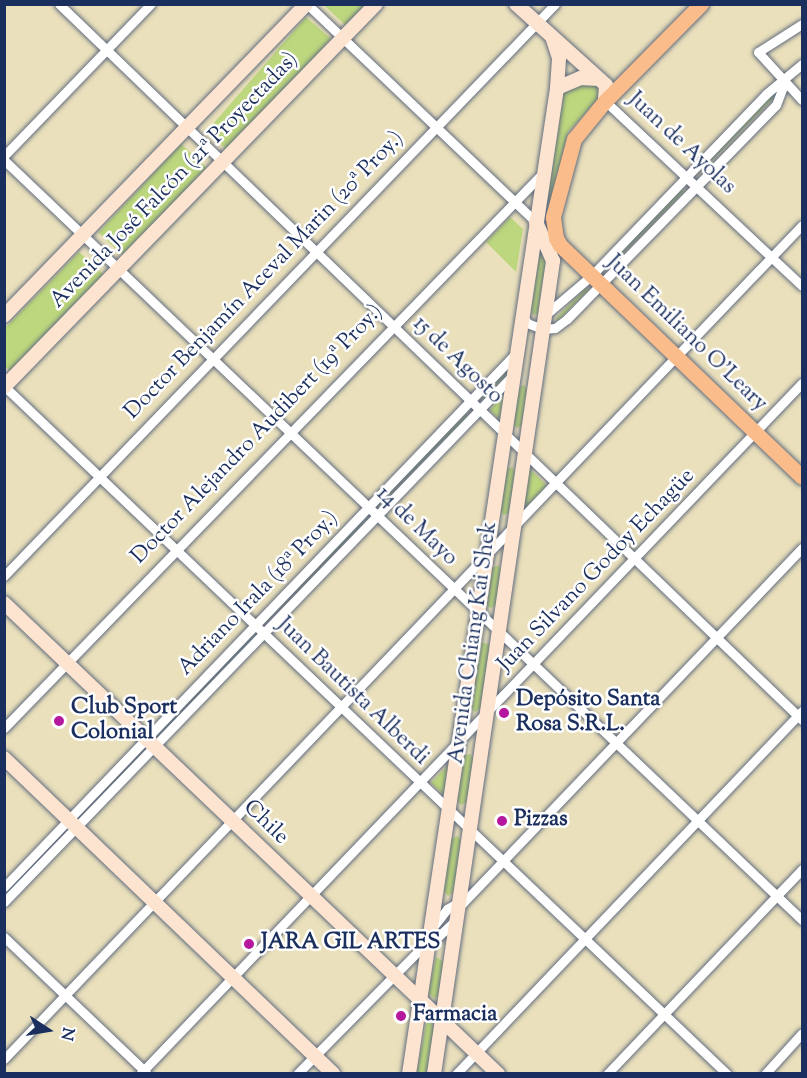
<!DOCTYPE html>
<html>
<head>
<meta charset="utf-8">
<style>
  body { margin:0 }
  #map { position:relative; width:807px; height:1078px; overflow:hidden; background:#eae0bc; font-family:"Sorts Mill Goudy",serif }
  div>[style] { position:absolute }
  .green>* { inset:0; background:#bcd77d; transform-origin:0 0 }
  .roads { filter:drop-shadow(0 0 2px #636d7f) drop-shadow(0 0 2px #636d7f) }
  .street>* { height:9px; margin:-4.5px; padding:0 4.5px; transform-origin:4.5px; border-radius:4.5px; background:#fff }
  .secondary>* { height:14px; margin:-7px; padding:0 7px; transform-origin:7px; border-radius:7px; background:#fde4d0 }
  .primary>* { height:15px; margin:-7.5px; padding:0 7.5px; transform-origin:7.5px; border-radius:7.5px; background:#f9bc8a }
  .dots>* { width:16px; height:16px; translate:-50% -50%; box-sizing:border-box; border:3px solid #fff; border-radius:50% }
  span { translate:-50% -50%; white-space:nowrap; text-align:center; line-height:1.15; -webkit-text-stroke:5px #fff; paint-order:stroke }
  .street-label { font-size:22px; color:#1b2f5e }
  .poi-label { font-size:22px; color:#1b2f5e; font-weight:700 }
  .left { translate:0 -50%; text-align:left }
  .frame { position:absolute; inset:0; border:6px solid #1b2f5e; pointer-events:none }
  .north { position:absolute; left:18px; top:1000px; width:60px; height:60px; -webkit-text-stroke:4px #fff; paint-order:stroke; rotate:102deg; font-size:16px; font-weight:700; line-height:24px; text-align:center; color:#1b2f5e }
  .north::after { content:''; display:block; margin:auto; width:21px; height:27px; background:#1b2f5e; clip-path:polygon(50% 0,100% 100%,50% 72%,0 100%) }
</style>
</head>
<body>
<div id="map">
  <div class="green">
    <i style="clip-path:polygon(324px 5px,365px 5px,345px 25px)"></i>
    <i style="left:306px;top:17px;width:33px;height:152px;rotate:41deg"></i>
    <i style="clip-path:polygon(576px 82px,595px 84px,604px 92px,568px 132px,550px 222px,544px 215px,561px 89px)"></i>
    <i style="clip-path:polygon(773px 94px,775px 97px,695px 177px,695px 174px)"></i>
    <i style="left:181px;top:144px;width:35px;height:121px;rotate:43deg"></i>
    <i style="clip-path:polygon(681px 189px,684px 192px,604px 272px,604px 269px)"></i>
    <i style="clip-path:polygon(510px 217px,523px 229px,516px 272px,486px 242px)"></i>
    <i style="clip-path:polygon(543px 251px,547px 254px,539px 313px,533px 315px,529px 310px,538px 253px)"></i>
    <i style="clip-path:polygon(79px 252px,104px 275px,11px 372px,5px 366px,4px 329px)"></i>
    <i style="clip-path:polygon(586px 287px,589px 290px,557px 321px,556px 318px)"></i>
    <i style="clip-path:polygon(506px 370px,509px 373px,481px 400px,481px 397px)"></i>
    <i style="clip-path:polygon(524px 385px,528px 391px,523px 425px,517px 428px,512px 424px,517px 388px)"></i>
    <i style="clip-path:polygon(502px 396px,504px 396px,500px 420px,490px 410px)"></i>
    <i style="clip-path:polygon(467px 413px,467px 416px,379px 506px,378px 503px)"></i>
    <i style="clip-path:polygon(512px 467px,516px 473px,510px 512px,504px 515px,500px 511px,505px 471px)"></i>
    <i style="clip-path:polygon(530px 469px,547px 486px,523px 510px,528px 470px)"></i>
    <i style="clip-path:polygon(361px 521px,364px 524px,264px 624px,264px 622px)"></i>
    <i style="clip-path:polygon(498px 565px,502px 571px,496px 606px,490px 608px,486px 604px,490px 569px)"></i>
    <i style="clip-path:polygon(251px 637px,251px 640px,159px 733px,158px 732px)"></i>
    <i style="clip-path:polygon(481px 642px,490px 645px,482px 707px,475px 712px,470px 707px)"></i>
    <i style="clip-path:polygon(140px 750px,143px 752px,79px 817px,78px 816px)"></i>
    <i style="clip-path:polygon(470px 754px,474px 760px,467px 802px,461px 805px,456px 800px,463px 756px)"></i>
    <i style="clip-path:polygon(449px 764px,445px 792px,443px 794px,431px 783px)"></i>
    <i style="clip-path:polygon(66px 827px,69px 829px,5px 896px,5px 890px)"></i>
    <i style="clip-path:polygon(457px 836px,462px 841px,455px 891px,448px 896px,443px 890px,451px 839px)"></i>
    <i style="clip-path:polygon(436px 957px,444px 962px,440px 993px,435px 999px,428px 993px)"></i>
    <i style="clip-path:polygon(427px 1021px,435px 1027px,428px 1073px,416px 1074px)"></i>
  </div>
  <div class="roads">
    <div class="street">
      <i style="left:59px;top:4px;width:1032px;rotate:43.94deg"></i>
      <i style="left:307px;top:4px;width:316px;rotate:43.6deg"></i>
      <i style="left:802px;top:24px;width:52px;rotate:147.5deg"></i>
      <i style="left:758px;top:52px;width:65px;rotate:47.5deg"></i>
      <i style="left:605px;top:101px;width:270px;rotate:43.2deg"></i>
      <i style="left:4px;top:156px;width:211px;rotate:-46deg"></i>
      <i style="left:4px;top:160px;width:1102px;rotate:43.6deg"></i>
      <i style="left:522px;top:314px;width:10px;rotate:61deg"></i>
      <i style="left:527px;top:323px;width:17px;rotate:21deg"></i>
      <i style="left:543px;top:329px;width:12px;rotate:-5deg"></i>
      <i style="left:555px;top:328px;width:15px;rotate:-37deg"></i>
      <i style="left:567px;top:319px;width:299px;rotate:-45.7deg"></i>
      <i style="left:776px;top:105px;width:25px;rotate:-69deg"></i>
      <i style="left:544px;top:316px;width:63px;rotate:-40.5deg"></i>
      <i style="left:592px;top:275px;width:251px;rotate:-46.1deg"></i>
      <i style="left:766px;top:94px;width:47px;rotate:-39.8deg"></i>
      <i style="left:4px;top:386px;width:998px;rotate:43.58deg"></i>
      <i style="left:4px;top:576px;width:794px;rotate:-46.07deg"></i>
      <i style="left:4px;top:728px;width:774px;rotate:-45.84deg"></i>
      <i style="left:4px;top:887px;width:740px;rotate:-46.2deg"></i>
      <i style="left:4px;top:902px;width:733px;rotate:-46deg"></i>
      <i style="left:458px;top:908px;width:498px;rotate:-46.3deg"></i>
      <i style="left:433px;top:927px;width:23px;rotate:-52deg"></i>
      <i style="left:447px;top:909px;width:14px;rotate:-30deg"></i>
      <i style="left:4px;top:937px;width:196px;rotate:43.6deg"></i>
      <i style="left:428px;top:946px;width:35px;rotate:-43deg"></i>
      <i style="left:4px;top:1059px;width:1154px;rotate:-46.26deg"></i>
      <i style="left:140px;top:1074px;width:957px;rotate:-46.23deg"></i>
      <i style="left:297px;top:1074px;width:188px;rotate:-45.4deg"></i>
      <i style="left:456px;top:1074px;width:501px;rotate:-46.37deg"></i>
      <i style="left:607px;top:1074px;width:283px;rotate:-46.4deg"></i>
      <i style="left:765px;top:1074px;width:55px;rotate:-47.9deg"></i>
    </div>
    <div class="secondary">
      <i style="left:516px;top:4px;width:121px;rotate:42deg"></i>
      <i style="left:606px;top:85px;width:16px;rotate:94deg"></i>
      <i style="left:557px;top:88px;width:25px;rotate:-23deg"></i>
      <i style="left:580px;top:78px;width:19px;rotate:3deg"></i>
      <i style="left:4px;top:316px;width:434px;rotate:-45.9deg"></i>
      <i style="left:4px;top:387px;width:534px;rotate:-45.83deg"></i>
      <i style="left:4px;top:603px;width:683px;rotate:43.63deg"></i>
      <i style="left:4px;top:758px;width:456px;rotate:43.8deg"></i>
      <i style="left:409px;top:1074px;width:997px;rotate:-81.46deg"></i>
      <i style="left:557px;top:88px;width:30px;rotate:-86deg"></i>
      <i style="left:559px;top:58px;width:22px;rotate:-108deg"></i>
      <i style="left:434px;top:1074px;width:822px;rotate:-81.67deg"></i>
      <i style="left:553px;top:261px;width:43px;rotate:-113.6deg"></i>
    </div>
    <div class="primary">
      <i style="left:701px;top:4px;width:136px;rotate:134.7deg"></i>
      <i style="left:605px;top:101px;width:49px;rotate:129.2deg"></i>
      <i style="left:574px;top:139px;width:81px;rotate:105.1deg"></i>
      <i style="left:553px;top:217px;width:21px;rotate:82deg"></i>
      <i style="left:556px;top:238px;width:8px;rotate:60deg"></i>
      <i style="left:560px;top:245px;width:335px;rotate:43.8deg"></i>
    </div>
  </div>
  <div class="dots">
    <i style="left:504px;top:713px;background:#b5179e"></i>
    <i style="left:59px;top:721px;background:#b5179e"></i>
    <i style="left:502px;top:821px;background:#b5179e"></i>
    <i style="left:249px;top:944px;background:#b5179e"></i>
    <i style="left:401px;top:1016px;background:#b5179e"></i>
  </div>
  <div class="street-label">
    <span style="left:681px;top:144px;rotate:43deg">Juan de Ayolas</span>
    <span style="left:175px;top:181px;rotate:-46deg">Avenida José Falcón (21ª Proyectadas)</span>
    <span style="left:265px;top:276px;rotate:-46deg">Doctor Benjamín Aceval Marin (20ª Proy.)</span>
    <span style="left:686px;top:334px;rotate:44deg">Juan Emiliano O'Leary</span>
    <span style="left:457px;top:361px;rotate:44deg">15 de Agosto</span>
    <span style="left:258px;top:435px;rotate:-46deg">Doctor Alejandro Audibert (19ª Proy.)</span>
    <span style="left:416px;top:527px;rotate:44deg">14 de Mayo</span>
    <span style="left:597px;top:571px;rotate:-46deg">Juan Silvano Godoy Echagüe</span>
    <span style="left:259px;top:594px;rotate:-46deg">Adriano Irala (18ª Proy.)</span>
    <span style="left:474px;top:643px;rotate:-82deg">Avenida Chiang Kai Shek</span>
    <span style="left:352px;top:692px;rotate:44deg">Juan Bautista Alberdi</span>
    <span style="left:265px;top:823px;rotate:44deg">Chile</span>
  </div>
  <div class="poi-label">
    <span class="left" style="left:516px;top:713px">Depósito Santa<br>Rosa S.R.L.</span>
    <span class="left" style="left:71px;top:721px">Club Sport<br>Colonial</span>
    <span class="left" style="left:514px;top:821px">Pizzas</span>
    <span class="left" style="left:261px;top:944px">JARA GIL ARTES</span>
    <span class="left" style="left:413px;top:1016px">Farmacia</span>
  </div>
  <div class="frame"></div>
  <div class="north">N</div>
</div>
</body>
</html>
